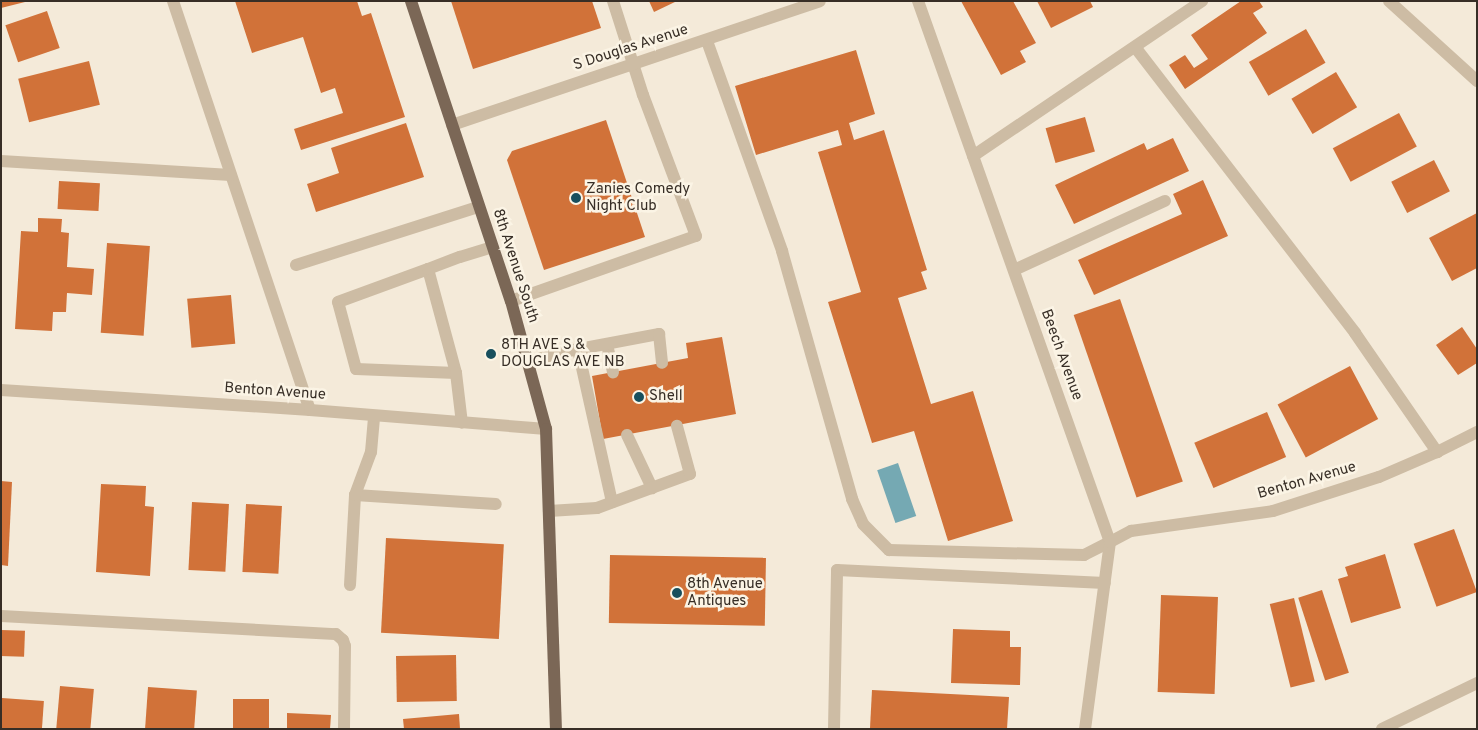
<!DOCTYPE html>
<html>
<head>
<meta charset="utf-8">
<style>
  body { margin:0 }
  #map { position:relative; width:1478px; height:730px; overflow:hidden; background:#f4ead9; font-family:Overpass,sans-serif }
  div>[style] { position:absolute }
  .water>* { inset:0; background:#75a9b3; transform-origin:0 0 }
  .building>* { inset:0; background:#d17239; transform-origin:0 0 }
  .lane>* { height:12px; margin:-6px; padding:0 6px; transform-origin:6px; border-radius:6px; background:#cdbca4 }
  .street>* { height:12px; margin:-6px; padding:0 6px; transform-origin:6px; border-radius:6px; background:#cdbca4 }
  .primary>* { height:12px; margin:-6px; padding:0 6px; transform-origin:6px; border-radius:6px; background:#7b6756 }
  .dots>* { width:14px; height:14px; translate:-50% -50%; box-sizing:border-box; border:2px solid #fbf4e5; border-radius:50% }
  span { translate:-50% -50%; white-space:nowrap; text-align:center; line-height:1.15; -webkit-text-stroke:5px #fbf4e5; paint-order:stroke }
  .street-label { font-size:15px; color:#372e26 }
  .poi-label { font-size:15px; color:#372e26 }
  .left { translate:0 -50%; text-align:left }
  .frame { position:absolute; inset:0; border:2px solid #372e26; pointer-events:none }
</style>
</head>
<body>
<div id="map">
  <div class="water">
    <i style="left:898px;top:463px;width:56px;height:22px;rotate:71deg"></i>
  </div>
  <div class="building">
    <i style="clip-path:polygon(1px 1px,24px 1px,25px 2px,1px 8px)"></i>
    <i style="clip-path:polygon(235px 1px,357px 1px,362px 16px,371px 13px,405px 117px,301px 150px,294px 129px,343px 113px,335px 88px,321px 93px,303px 37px,252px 53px)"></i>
    <i style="clip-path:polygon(451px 1px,592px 1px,601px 28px,473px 69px)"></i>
    <i style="clip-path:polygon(649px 1px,677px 1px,654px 12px)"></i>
    <i style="clip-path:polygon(961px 1px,1013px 1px,1036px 43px,1020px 51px,1026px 62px,1001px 75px)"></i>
    <i style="clip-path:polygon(1037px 1px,1090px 1px,1093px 7px,1051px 28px)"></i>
    <i style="clip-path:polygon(1241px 1px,1259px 1px,1263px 7px,1253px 13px,1267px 33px,1185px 89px,1169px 65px,1185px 55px,1194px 68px,1208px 59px,1191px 35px)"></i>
    <i style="left:47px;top:11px;width:39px;height:44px;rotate:71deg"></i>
    <i style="left:1306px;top:29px;width:39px;height:66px;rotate:60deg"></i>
    <i style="clip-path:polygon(856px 50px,875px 114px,849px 123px,854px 140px,884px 130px,927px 270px,921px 272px,927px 289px,898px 298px,931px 404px,973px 391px,1013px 521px,948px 541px,914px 431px,872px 443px,828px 302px,861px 292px,818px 152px,842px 145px,838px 130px,756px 155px,735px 86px)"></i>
    <i style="left:89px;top:61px;width:45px;height:73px;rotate:76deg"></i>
    <i style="left:1336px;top:72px;width:41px;height:52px;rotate:59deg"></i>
    <i style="left:1399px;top:113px;width:38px;height:75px;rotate:62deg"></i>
    <i style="left:1085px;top:117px;width:36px;height:41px;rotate:74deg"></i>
    <i style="clip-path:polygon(606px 120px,645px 237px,544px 270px,507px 160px,512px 151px)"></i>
    <i style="clip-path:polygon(406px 123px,424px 177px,316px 212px,307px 184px,339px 173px,331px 148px)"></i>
    <i style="clip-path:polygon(1173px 138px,1189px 171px,1074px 224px,1055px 185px,1144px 143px,1147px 150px)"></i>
    <i style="left:1434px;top:160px;width:35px;height:48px;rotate:63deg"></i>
    <i style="clip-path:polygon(1203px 180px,1228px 236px,1094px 295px,1078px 260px,1182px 214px,1173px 194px)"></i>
    <i style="left:59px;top:181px;width:41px;height:28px;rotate:3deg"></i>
    <i style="clip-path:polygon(1477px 213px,1477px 268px,1452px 281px,1429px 238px)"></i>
    <i style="clip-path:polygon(38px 218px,62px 219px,61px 232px,69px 233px,67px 267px,94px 269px,92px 295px,67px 293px,66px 312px,53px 312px,52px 331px,15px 329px,21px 231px,38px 232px)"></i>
    <i style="left:107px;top:243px;width:43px;height:90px;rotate:4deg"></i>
    <i style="left:231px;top:295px;width:49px;height:44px;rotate:85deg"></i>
    <i style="left:1120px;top:299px;width:193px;height:49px;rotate:71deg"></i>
    <i style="clip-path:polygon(1462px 327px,1477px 349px,1477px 363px,1458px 375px,1436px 345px)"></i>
    <i style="clip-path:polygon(722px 337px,736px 414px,603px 439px,592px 376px,688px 358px,686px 343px)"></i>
    <i style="left:1350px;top:366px;width:60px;height:82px;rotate:62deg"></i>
    <i style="left:1267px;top:412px;width:49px;height:79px;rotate:67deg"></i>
    <i style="clip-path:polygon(1px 481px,12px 482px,8px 566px,1px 565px)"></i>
    <i style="clip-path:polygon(101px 484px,146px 486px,145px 506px,154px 507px,150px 576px,96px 572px)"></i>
    <i style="left:192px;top:502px;width:37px;height:68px;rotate:3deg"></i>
    <i style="left:246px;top:504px;width:36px;height:68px;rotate:3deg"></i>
    <i style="left:1454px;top:529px;width:67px;height:43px;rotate:70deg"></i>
    <i style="left:386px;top:538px;width:118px;height:95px;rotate:3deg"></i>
    <i style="clip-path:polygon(1385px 554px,1401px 608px,1351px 623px,1338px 579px,1348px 576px,1345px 567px)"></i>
    <i style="left:610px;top:555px;width:156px;height:68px;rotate:1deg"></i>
    <i style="left:1322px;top:590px;width:87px;height:25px;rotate:72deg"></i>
    <i style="left:1161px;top:595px;width:57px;height:97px;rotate:2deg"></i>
    <i style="left:1294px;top:598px;width:86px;height:25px;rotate:76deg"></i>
    <i style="clip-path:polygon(953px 629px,1010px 631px,1010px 647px,1021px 647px,1020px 685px,951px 683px)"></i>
    <i style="left:1px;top:630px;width:24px;height:26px;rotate:2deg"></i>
    <i style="left:456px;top:655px;width:46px;height:60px;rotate:89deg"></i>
    <i style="left:60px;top:686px;width:34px;height:43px;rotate:5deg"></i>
    <i style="left:148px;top:687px;width:49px;height:42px;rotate:4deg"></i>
    <i style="clip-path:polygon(872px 690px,1009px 697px,1007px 729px,870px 728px)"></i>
    <i style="left:2px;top:698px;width:42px;height:31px;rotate:4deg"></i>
    <i style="left:269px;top:699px;width:30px;height:36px;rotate:90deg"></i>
    <i style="clip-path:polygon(287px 713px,331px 715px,330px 729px,287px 729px)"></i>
    <i style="clip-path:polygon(459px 714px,460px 729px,404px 729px,403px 719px)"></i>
  </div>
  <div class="lane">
    <i style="left:173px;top:1px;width:431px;rotate:71.5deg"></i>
    <i style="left:707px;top:41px;width:223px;rotate:70.3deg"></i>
    <i style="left:782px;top:251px;width:258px;rotate:74.2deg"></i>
    <i style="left:852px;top:499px;width:27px;rotate:66deg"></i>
    <i style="left:863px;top:524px;width:37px;rotate:45deg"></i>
    <i style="left:889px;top:550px;width:195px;rotate:1.5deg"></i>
    <i style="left:1084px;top:555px;width:29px;rotate:-27deg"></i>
    <i style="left:1135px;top:47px;width:361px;rotate:52.4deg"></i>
    <i style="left:1355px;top:333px;width:145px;rotate:55.4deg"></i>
    <i style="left:973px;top:156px;width:277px;rotate:-34.1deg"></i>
    <i style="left:1px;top:161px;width:230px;rotate:3.5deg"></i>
    <i style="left:296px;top:265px;width:191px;rotate:-17.7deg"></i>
    <i style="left:428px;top:269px;width:108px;rotate:74.9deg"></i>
    <i style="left:456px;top:373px;width:100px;rotate:-177.7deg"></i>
    <i style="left:356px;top:369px;width:69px;rotate:-105deg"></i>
    <i style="left:338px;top:302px;width:96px;rotate:-20.1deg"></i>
    <i style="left:428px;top:269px;width:34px;rotate:-21deg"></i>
    <i style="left:460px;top:257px;width:34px;rotate:-17deg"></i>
    <i style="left:1014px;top:270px;width:166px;rotate:-24.6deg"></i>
    <i style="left:511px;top:301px;width:196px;rotate:-19.4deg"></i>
    <i style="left:696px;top:236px;width:151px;rotate:-110.6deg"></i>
    <i style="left:643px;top:95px;width:99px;rotate:-107.7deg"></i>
    <i style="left:607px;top:344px;width:29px;rotate:78deg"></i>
    <i style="left:578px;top:350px;width:156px;rotate:77.4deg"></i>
    <i style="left:528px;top:362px;width:36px;rotate:-16deg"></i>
    <i style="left:563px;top:352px;width:98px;rotate:-10.6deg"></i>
    <i style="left:659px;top:334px;width:29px;rotate:84deg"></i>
    <i style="left:456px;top:373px;width:50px;rotate:83.2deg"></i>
    <i style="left:627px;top:435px;width:59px;rotate:64.7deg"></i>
    <i style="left:355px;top:495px;width:141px;rotate:3.7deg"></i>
    <i style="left:549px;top:511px;width:48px;rotate:-3.6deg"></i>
    <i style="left:597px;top:508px;width:99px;rotate:-20.1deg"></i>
    <i style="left:690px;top:474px;width:50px;rotate:-105.2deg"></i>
    <i style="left:350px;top:585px;width:90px;rotate:-86.8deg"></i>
    <i style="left:355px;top:495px;width:46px;rotate:-69.6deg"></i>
    <i style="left:371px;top:452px;width:36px;rotate:-85deg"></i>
    <i style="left:1px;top:616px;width:335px;rotate:3.1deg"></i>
    <i style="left:336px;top:634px;width:9px;rotate:41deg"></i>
    <i style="left:343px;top:640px;width:6px;rotate:72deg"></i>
    <i style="left:345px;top:646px;width:83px;rotate:90.7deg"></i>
    <i style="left:834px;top:729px;width:159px;rotate:-88.9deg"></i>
    <i style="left:837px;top:570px;width:268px;rotate:2.8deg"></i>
    <i style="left:1382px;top:729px;width:106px;rotate:-25.8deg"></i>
  </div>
  <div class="street">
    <i style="left:918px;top:1px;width:574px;rotate:70.46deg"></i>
    <i style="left:1110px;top:542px;width:189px;rotate:97.6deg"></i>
    <i style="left:1389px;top:1px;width:119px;rotate:42.3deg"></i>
    <i style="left:452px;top:125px;width:388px;rotate:-18.6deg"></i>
    <i style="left:1px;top:390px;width:310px;rotate:3.7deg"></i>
    <i style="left:310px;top:410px;width:237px;rotate:4.6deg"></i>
    <i style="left:1110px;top:542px;width:24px;rotate:-28deg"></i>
    <i style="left:1131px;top:531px;width:143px;rotate:-8deg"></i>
    <i style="left:1273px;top:511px;width:111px;rotate:-17.8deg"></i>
    <i style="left:1379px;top:477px;width:63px;rotate:-23.3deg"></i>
    <i style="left:1437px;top:452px;width:45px;rotate:-26.6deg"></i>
  </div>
  <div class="primary">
    <i style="left:411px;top:1px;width:316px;rotate:71.6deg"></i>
    <i style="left:511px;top:301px;width:133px;rotate:74.7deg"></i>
    <i style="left:546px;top:429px;width:300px;rotate:88.1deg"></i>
  </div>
  <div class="dots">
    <i style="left:576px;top:198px;background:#184f5d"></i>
    <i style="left:491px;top:354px;background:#184f5d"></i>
    <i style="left:639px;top:397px;background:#184f5d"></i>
    <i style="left:677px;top:593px;background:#184f5d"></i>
  </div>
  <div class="street-label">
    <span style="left:631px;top:48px;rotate:-18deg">S Douglas Avenue</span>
    <span style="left:515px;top:266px;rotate:72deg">8th Avenue South</span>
    <span style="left:1061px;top:355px;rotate:70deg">Beech Avenue</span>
    <span style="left:275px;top:392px;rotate:4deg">Benton Avenue</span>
    <span style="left:1307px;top:481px;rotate:-16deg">Benton Avenue</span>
  </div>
  <div class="poi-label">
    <span class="left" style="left:586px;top:198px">Zanies Comedy<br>Night Club</span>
    <span class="left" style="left:501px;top:354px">8TH AVE S &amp;<br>DOUGLAS AVE NB</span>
    <span class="left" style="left:649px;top:397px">Shell</span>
    <span class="left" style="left:687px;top:593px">8th Avenue<br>Antiques</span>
  </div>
  <div class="frame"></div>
</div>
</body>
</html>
